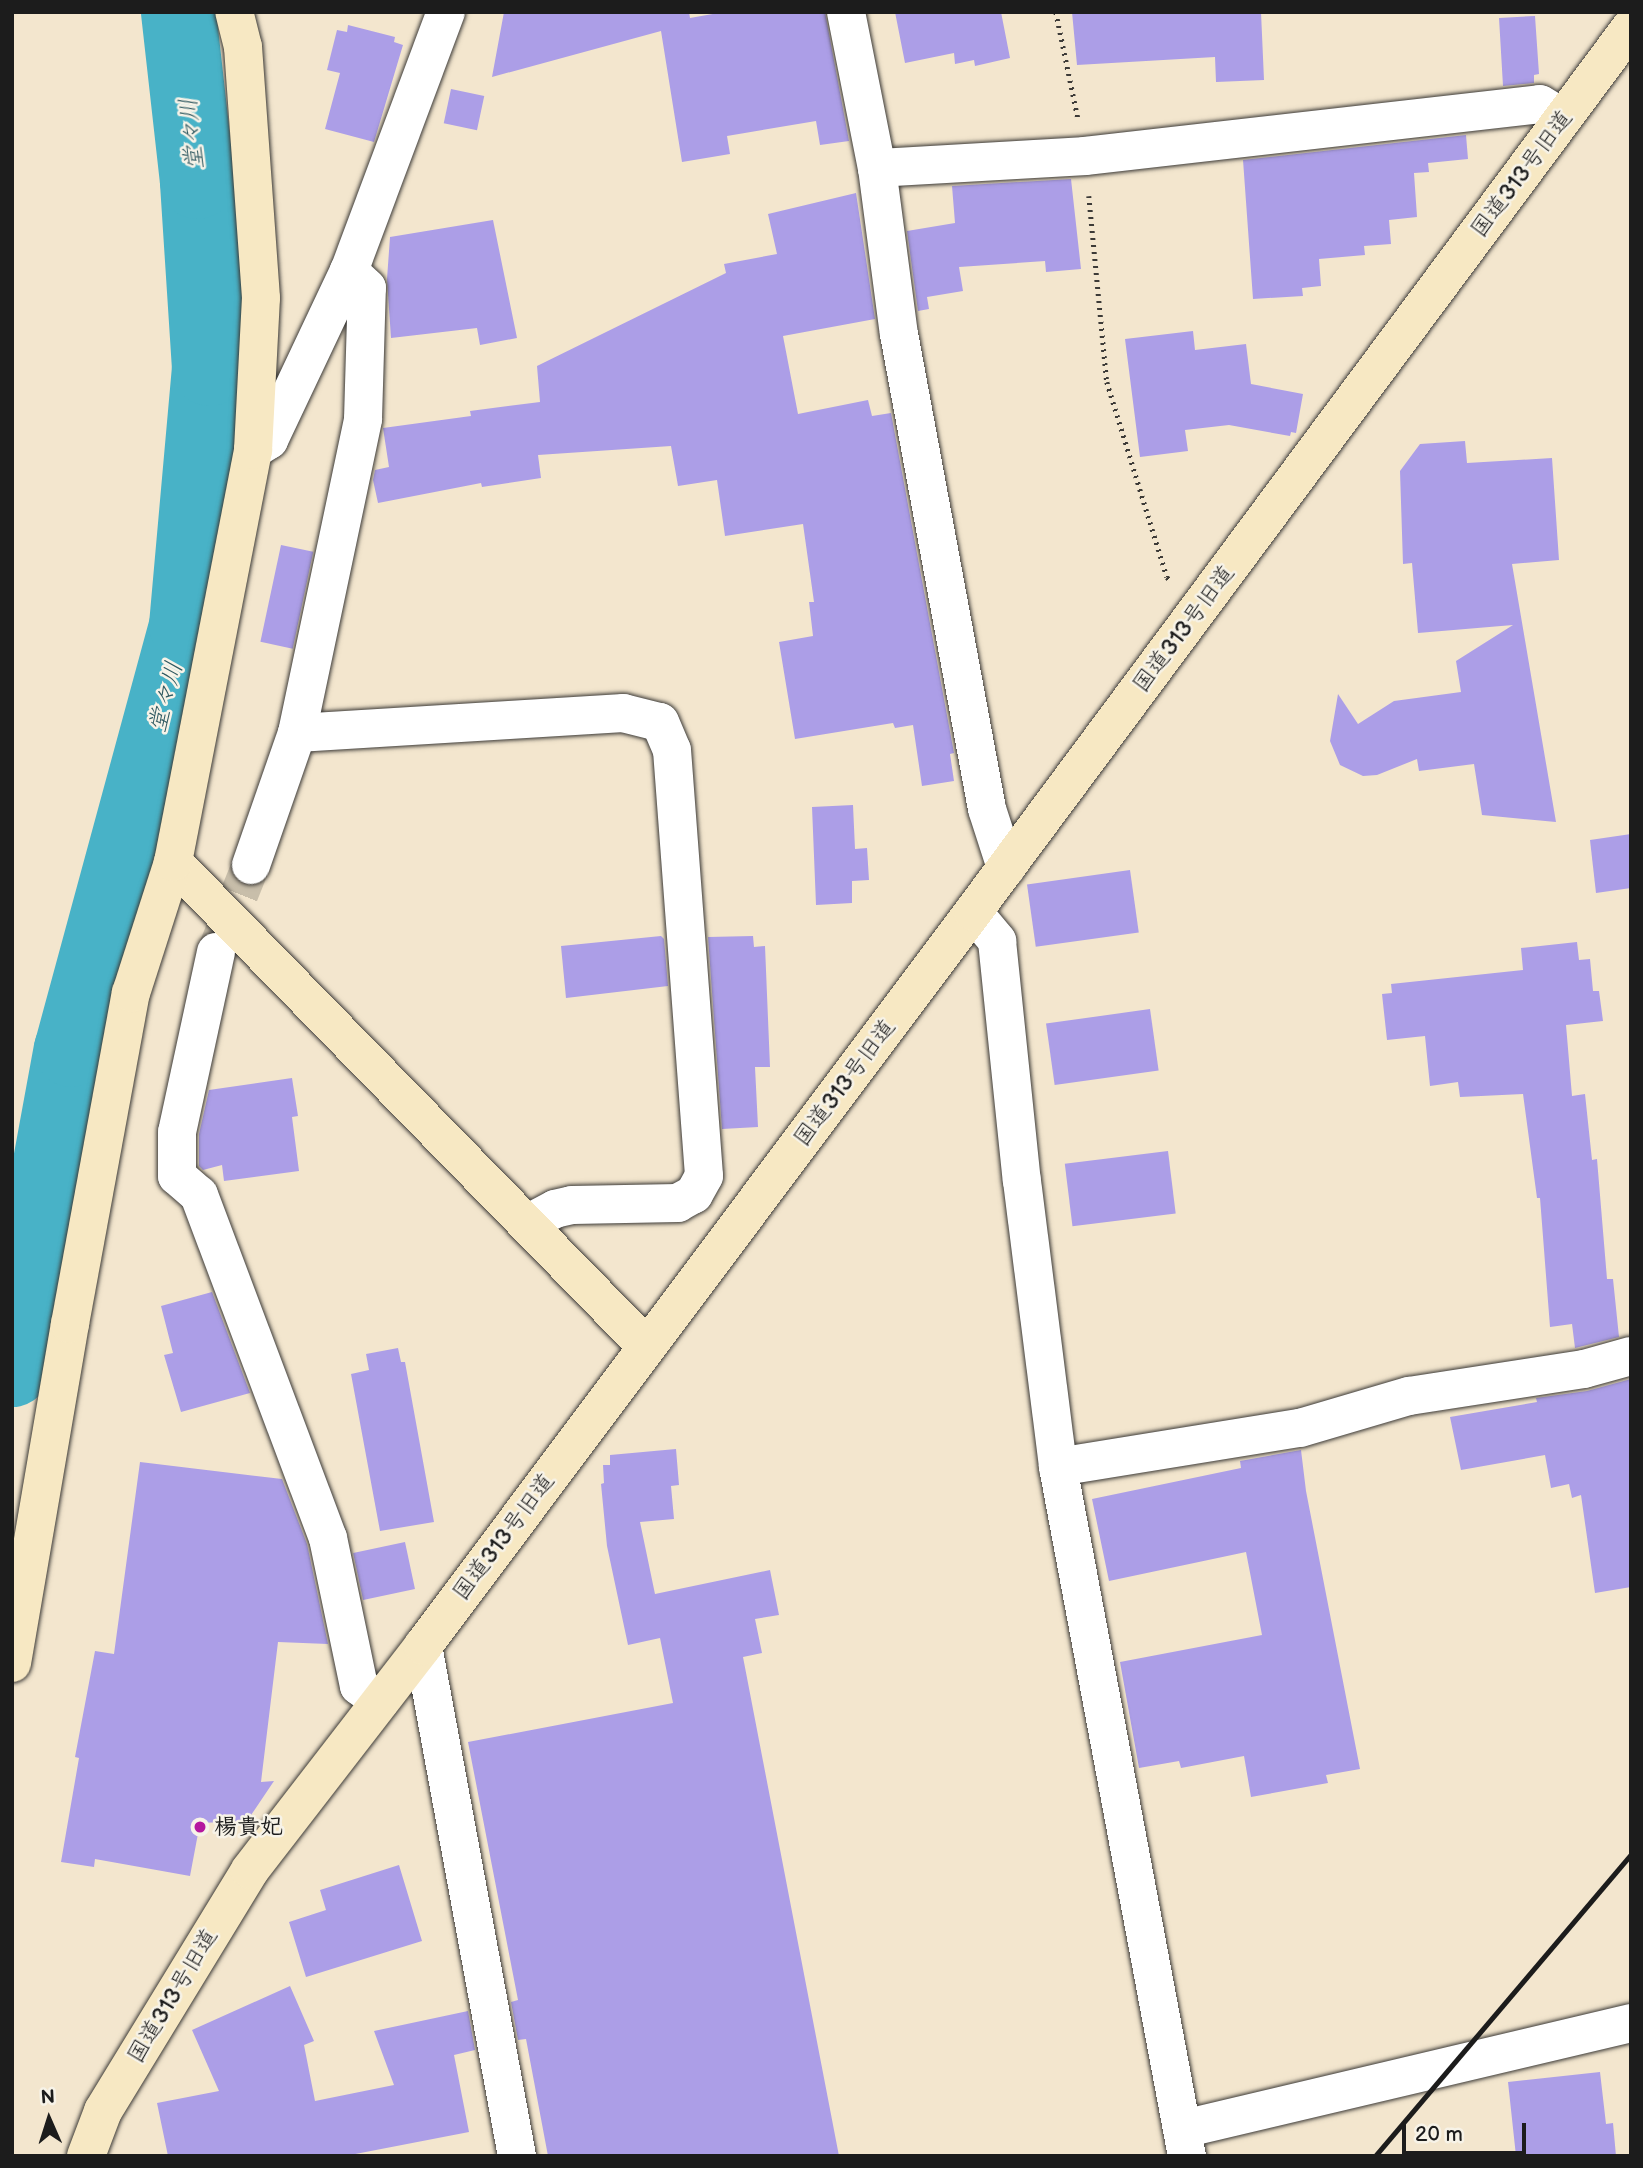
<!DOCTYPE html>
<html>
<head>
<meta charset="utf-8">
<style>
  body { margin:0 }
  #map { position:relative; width:1643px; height:2168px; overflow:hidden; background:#f3e6ce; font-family:"Balsamiq Sans","Klee One",sans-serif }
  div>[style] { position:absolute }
  .river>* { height:75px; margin:-37.5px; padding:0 37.5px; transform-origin:37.5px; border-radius:37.5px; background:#48b2c7 }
  .building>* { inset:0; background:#ac9ee7; transform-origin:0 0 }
  .street-tunnel>* { height:38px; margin-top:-19px; transform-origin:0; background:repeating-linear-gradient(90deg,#c8beaa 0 38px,transparent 0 57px) }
  .path>* { height:4.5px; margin-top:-2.25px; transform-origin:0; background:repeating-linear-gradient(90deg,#3c3a37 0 2px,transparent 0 7px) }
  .roads { filter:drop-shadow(0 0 2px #3c3a37) drop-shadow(0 0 2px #3c3a37) }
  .street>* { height:38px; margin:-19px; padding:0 19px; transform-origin:19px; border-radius:19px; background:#fff }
  .secondary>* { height:38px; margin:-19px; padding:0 19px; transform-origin:19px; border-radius:19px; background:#f7e8c3 }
  .rail>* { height:5px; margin:-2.5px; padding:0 2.5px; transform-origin:2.5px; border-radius:2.5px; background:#1c1c1c }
  .dots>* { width:19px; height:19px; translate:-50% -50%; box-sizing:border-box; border:4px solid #f7f3e8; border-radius:50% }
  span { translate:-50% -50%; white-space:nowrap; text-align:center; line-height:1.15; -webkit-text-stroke:5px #f7f3e8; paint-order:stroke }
  .street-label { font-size:23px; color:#1c1c1c }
  .poi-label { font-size:23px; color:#1c1c1c; font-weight:700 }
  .left { translate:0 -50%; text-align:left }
  .water-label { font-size:24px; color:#2e5860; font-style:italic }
  .frame { position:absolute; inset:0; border:14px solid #1c1c1c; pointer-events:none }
  .north { position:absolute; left:14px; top:2084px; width:70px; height:70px; -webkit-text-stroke:5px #f7f3e8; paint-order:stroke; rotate:357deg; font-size:19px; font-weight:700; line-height:28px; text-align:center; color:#1c1c1c }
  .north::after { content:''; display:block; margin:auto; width:24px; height:32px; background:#1c1c1c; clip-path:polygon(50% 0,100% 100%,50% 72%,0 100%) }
  .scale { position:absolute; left:1402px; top:2123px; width:124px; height:32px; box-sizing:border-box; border:4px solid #1c1c1c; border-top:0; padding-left:9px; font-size:21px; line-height:24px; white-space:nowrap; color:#1c1c1c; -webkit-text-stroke:5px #f7f3e8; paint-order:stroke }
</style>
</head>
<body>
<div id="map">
  <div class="river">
    <i style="left:12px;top:1369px;width:325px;rotate:-79.6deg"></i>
    <i style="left:71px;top:1049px;width:439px;rotate:-74.8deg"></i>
    <i style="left:186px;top:625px;width:258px;rotate:-84.9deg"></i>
    <i style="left:209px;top:368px;width:187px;rotate:-93.7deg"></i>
    <i style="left:197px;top:181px;width:170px;rotate:-96.4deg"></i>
  </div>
  <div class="building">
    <i style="clip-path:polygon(504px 12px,689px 12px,690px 18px,724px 12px,825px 12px,849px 141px,820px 145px,816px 121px,727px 136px,730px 154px,682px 162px,661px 31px,492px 77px)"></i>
    <i style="clip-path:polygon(895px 12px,1001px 12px,1010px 58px,975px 66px,974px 60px,955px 64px,954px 53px,905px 63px)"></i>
    <i style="clip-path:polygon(1072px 12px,1261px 12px,1264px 80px,1216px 82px,1215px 57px,1077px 65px)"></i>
    <i style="clip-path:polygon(1535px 16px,1539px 74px,1534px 75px,1534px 83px,1503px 86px,1499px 18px)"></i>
    <i style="clip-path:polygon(348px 25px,395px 37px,394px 42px,403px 45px,374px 142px,325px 129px,340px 73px,327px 70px,337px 30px,347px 32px)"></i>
    <i style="left:451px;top:89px;width:34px;height:35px;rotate:12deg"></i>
    <i style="clip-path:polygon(1466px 135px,1468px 159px,1428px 163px,1429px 172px,1414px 173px,1417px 217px,1389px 220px,1391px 244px,1364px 246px,1365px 255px,1319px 259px,1321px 286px,1302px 288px,1303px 296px,1253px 299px,1243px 160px)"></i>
    <i style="clip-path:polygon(1071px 179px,1081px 269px,1046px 272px,1045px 261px,959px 267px,963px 291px,927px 297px,929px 309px,918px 311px,907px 231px,955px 223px,952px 186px)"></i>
    <i style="clip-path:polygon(856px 193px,875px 319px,783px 336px,798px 414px,868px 400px,872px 416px,891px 413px,954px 753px,950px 754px,954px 781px,922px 786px,913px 725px,895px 728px,893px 723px,795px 739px,779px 642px,813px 636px,809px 602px,814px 602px,803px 524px,725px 536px,717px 480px,678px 486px,671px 446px,538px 455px,541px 478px,482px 487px,481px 483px,378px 503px,373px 480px,375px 470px,389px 467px,383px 428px,471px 416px,470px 411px,540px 402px,537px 366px,726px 273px,724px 264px,777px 254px,768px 214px)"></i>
    <i style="clip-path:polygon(493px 220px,517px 338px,480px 345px,477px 328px,391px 338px,387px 279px,390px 237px)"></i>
    <i style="clip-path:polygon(1193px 331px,1195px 350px,1246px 344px,1251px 384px,1303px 394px,1296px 433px,1291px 432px,1290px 436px,1229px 425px,1185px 430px,1188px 451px,1140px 457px,1125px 339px)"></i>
    <i style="clip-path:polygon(1465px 441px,1467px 463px,1552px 458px,1559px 560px,1512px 564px,1556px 822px,1482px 815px,1474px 764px,1419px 771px,1417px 759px,1377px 775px,1363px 776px,1340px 765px,1330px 741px,1338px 694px,1358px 724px,1394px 701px,1461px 692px,1456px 661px,1513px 625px,1418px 633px,1412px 563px,1403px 564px,1400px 471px,1420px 444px)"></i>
    <i style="left:281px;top:545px;width:33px;height:99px;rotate:12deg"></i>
    <i style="clip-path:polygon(853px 805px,855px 849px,867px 848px,869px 880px,852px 881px,852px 903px,816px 905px,812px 807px)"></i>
    <i style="clip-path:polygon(1631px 834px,1631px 888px,1596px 893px,1590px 840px)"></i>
    <i style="left:1130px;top:870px;width:63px;height:104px;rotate:82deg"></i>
    <i style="clip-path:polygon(661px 936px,664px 939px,668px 986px,566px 998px,561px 946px)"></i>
    <i style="clip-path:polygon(753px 936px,754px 947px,765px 946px,770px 1067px,755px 1067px,758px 1127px,722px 1129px,708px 937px)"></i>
    <i style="clip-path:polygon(1577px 942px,1579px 960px,1590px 959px,1593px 991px,1599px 991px,1603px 1021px,1566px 1025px,1572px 1096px,1585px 1094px,1592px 1160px,1597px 1159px,1607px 1279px,1613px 1279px,1619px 1337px,1575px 1348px,1572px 1324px,1550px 1327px,1540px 1198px,1537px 1198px,1523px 1094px,1460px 1097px,1458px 1082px,1430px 1086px,1425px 1036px,1387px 1040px,1382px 994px,1392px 993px,1391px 984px,1523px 970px,1521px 948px)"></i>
    <i style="left:1150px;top:1009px;width:62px;height:105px;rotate:82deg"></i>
    <i style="clip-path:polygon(292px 1078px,298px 1116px,292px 1117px,299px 1171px,224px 1181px,222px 1165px,203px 1170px,199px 1166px,199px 1134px,209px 1090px)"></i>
    <i style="left:1168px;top:1151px;width:63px;height:104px;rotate:83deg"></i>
    <i style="clip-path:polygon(212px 1292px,250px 1393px,181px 1412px,164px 1355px,173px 1353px,161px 1306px)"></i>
    <i style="clip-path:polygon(398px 1348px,401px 1362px,405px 1362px,434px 1522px,380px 1531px,351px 1374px,369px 1370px,366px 1354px)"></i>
    <i style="clip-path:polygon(1631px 1379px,1631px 1587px,1595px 1593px,1581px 1495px,1572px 1498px,1569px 1484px,1551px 1488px,1545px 1455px,1461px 1470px,1450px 1417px,1537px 1402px,1536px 1398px,1587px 1391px)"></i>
    <i style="clip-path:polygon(676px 1449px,679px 1485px,671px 1486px,674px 1519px,640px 1522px,655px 1594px,770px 1570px,779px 1615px,755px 1619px,762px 1653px,743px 1657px,839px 2156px,548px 2156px,526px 2039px,518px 2040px,511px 2002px,518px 2000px,468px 1742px,673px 1703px,660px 1638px,628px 1645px,607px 1546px,601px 1484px,604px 1483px,603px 1465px,610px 1465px,610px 1455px)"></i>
    <i style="clip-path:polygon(1301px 1450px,1306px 1491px,1360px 1769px,1326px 1775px,1328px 1783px,1251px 1797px,1244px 1756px,1181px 1768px,1179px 1761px,1139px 1768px,1120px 1662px,1262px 1635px,1246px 1552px,1109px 1581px,1092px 1499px,1241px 1468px,1240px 1461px)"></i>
    <i style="clip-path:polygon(140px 1462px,282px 1479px,307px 1544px,328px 1644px,278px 1642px,261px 1782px,274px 1781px,247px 1821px,200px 1823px,190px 1876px,95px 1859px,94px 1867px,61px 1862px,79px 1758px,75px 1757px,95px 1651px,114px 1654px)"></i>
    <i style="left:405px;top:1542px;width:48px;height:53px;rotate:78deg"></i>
    <i style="clip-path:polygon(399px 1865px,422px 1941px,306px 1977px,289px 1922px,326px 1910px,320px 1890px)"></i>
    <i style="clip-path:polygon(290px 1986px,314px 2041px,304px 2045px,315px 2101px,394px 2085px,374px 2031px,468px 2011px,475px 2050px,454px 2055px,469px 2132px,345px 2156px,168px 2156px,157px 2103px,219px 2091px,192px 2030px)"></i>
    <i style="clip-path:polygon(1600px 2072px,1606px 2124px,1613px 2123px,1616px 2156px,1516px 2156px,1508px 2082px)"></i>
  </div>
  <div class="street-tunnel">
    <i style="left:218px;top:947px;width:88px;rotate:-68.1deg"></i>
  </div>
  <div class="path">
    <i style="left:1056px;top:12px;width:108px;rotate:78.3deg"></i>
    <i style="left:1089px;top:196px;width:187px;rotate:84.5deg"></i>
    <i style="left:1107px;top:382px;width:204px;rotate:72.9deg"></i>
    <i style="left:1167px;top:577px;width:6px;rotate:45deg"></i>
  </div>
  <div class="roads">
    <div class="street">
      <i style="left:846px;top:12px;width:159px;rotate:78.8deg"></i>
      <i style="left:877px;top:168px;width:167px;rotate:82.5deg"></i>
      <i style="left:899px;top:334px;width:483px;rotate:79.5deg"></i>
      <i style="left:987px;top:809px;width:62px;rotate:72.1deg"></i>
      <i style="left:877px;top:168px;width:208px;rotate:-3.3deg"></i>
      <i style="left:1085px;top:156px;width:458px;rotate:-6.5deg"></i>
      <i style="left:1540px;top:104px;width:27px;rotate:31deg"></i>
      <i style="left:253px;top:450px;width:19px;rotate:-32deg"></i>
      <i style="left:269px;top:440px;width:187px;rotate:-64.7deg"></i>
      <i style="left:349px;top:271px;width:277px;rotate:-69.5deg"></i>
      <i style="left:297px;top:733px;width:327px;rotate:-3.5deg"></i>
      <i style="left:623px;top:713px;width:38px;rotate:14deg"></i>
      <i style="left:660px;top:722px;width:30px;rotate:67deg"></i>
      <i style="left:672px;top:750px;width:427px;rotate:85.7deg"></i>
      <i style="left:704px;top:1176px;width:21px;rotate:119deg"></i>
      <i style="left:694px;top:1194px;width:18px;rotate:151deg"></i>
      <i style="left:678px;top:1203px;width:106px;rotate:178.9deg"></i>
      <i style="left:572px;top:1205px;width:17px;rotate:167deg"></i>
      <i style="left:555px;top:1209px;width:30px;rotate:152deg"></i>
      <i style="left:251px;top:865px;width:140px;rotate:-70.8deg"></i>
      <i style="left:297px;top:733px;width:321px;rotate:-78.1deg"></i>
      <i style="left:363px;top:419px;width:131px;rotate:-88.3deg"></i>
      <i style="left:367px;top:288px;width:25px;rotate:-137deg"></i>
      <i style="left:973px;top:912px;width:38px;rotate:50deg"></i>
      <i style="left:997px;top:941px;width:241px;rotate:84.1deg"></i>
      <i style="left:1022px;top:1181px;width:288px;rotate:82.8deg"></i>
      <i style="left:1058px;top:1467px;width:701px;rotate:79.4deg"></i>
      <i style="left:216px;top:952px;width:184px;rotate:102.2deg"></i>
      <i style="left:177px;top:1132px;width:44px;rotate:90deg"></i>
      <i style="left:177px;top:1176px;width:29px;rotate:41deg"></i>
      <i style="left:199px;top:1195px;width:366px;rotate:69.4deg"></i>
      <i style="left:328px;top:1538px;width:151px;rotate:78.2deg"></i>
      <i style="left:359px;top:1686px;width:26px;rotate:36deg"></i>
      <i style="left:1058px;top:1467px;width:245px;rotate:-9.2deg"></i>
      <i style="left:1300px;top:1428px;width:114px;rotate:-16.4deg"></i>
      <i style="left:1409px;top:1396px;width:177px;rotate:-8.8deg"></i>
      <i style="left:1584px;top:1369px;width:49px;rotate:-15.5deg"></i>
      <i style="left:423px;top:1646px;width:519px;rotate:79.56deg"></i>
      <i style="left:1183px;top:2129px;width:460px;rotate:-13.3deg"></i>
    </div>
    <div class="secondary">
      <i style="left:173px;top:862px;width:677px;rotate:45.66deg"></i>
      <i style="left:12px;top:1663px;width:344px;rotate:-80.3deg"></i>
      <i style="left:70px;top:1324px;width:337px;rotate:-79.6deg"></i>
      <i style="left:131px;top:993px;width:138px;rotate:-72.2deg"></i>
      <i style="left:173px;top:862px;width:420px;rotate:-79deg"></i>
      <i style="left:253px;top:450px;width:152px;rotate:-87deg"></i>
      <i style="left:261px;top:298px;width:252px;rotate:-94.1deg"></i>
      <i style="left:243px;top:47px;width:36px;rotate:-104deg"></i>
      <i style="left:86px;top:2156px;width:48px;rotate:-69.3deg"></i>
      <i style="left:103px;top:2111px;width:282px;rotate:-58.6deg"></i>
      <i style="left:250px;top:1870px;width:283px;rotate:-52.3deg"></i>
      <i style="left:423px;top:1646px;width:917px;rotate:-53.16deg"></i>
      <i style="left:973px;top:912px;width:1103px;rotate:-53.37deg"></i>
    </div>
  </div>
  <div class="rail">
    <i style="left:1375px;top:2156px;width:396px;rotate:-49.7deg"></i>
  </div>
  <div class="dots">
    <i style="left:200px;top:1827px;background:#b5179e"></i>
  </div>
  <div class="street-label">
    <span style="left:1522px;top:174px;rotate:-53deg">国道313号旧道</span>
    <span style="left:1184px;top:629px;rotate:-53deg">国道313号旧道</span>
    <span style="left:845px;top:1083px;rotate:-53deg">国道313号旧道</span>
    <span style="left:504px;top:1537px;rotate:-53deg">国道313号旧道</span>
    <span style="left:173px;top:1996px;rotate:-59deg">国道313号旧道</span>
  </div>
  <div class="poi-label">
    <span class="left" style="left:214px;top:1827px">楊貴妃</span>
  </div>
  <div class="water-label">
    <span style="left:192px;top:134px;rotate:-96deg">堂々川</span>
    <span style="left:166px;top:697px;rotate:-75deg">堂々川</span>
  </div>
  <div class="frame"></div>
  <div class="north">N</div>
  <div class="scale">20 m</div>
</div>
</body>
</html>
